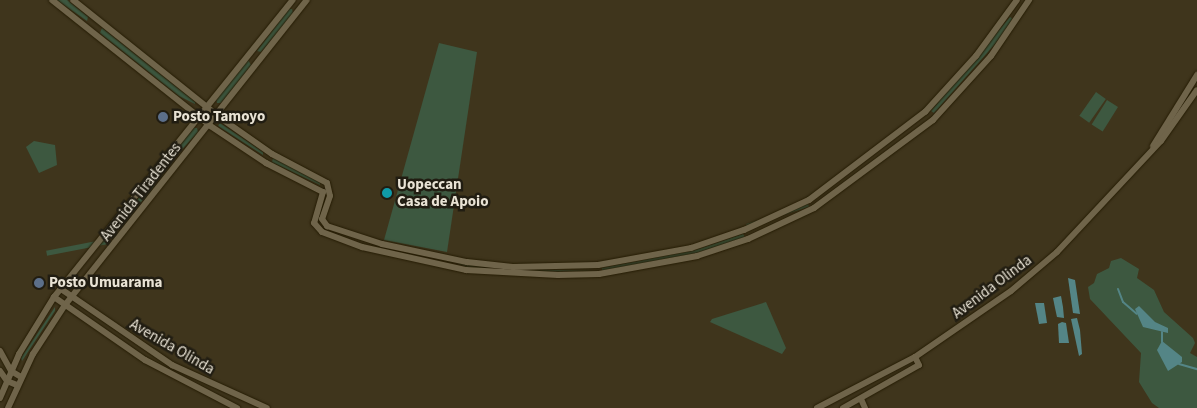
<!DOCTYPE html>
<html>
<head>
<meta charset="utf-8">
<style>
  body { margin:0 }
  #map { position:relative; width:1197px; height:408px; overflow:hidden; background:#3f351c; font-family:"Source Sans 3",sans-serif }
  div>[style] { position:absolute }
  .green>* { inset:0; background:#3d5840; transform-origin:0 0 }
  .water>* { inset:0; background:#548586 }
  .stream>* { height:2px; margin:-1px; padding:0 1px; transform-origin:1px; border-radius:1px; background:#548586 }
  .roads { filter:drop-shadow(0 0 1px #251c04) drop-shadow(0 0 1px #251c04) }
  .secondary>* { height:6px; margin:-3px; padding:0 3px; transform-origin:3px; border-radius:3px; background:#6f644a }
  .dots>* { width:14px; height:14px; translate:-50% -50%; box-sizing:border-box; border:2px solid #211d12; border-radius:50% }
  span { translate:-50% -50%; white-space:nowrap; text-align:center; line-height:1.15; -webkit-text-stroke:5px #211d12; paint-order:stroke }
  .poi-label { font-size:15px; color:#e9e3d5; font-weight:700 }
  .left { translate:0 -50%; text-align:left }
  .street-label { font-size:15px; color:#e9e3d5 }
</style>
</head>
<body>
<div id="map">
  <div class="green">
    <i style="clip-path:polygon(57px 0,67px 0,88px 17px,87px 21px)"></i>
    <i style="clip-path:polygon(289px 9px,292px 9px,293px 13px,261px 52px,257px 51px)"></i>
    <i style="clip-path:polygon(1010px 17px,1013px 19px,995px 44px,934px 113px,931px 111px)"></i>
    <i style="clip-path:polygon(102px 28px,195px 102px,195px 104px,179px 96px,100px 33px)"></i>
    <i style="clip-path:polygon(439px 43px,477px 52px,447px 252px,384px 240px)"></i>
    <i style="clip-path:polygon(248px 60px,251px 65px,221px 103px,217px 103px,216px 99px)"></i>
    <i style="left:1096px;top:92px;width:12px;height:29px;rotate:35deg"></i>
    <i style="left:1107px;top:100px;width:13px;height:29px;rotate:32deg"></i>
    <i style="clip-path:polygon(220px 123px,263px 152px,263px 155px,218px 126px)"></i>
    <i style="clip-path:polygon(194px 128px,197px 128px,198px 132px,165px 168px,164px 165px)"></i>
    <i style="clip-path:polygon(34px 141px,55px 145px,57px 165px,39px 173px,26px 147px)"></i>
    <i style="clip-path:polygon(273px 158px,320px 182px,320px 185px,272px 162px)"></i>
    <i style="clip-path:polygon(150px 182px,155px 182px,155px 185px,123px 225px,118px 226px)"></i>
    <i style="left:808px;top:204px;width:3px;height:65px;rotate:72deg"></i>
    <i style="clip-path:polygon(743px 234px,745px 237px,697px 253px,602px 271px,602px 268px,696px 250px)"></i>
    <i style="left:107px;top:239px;width:5px;height:62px;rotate:79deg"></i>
    <i style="clip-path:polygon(1121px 258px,1139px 269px,1137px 278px,1154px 290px,1164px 312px,1193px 338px,1195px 343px,1190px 353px,1197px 357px,1197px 408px,1159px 408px,1152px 403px,1139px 382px,1141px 353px,1090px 299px,1088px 287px,1094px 283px,1097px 274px,1109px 268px,1111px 261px)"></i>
    <i style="clip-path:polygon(454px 262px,513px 269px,596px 271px,512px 272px,467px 267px)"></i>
    <i style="clip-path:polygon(766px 302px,786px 348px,782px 354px,710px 322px,712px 319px)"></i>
    <i style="clip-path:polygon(55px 307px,55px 311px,22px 361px,21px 358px)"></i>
  </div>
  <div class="water">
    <i style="clip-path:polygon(1068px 278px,1075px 280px,1080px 314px,1073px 313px)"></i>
    <i style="clip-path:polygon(1061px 296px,1063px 307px,1064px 318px,1057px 317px,1055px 308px,1053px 298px)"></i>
    <i style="clip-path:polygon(1035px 303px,1044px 303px,1047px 323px,1039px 324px)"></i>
    <i style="clip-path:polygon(1139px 306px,1155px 322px,1168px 328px,1168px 333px,1143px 327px,1135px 309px)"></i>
    <i style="clip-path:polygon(1077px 318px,1080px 330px,1082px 354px,1079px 356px,1071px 319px)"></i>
    <i style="clip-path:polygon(1062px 322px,1066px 323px,1069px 343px,1059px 343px,1058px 324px)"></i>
    <i style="clip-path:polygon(1162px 341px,1182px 357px,1182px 362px,1168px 371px,1157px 350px)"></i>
  </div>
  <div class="stream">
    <i style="left:1118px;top:289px;width:14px;rotate:69deg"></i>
    <i style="left:1123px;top:302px;width:18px;rotate:41deg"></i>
    <i style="left:1162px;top:332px;width:10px;rotate:90deg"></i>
    <i style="left:1179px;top:364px;width:19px;rotate:16deg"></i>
  </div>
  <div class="roads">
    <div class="secondary">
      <i style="left:52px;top:0;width:201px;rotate:38.5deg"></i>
      <i style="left:209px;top:125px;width:69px;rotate:33.7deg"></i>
      <i style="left:266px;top:163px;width:64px;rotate:27deg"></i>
      <i style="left:323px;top:192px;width:32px;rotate:106deg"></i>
      <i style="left:314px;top:223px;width:12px;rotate:48deg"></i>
      <i style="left:322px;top:232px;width:43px;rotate:20.6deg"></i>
      <i style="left:362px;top:247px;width:107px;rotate:12.5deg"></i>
      <i style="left:466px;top:270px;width:92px;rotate:3.1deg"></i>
      <i style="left:558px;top:275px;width:41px;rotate:-1.4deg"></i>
      <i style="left:599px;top:274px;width:100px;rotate:-10.4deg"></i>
      <i style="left:697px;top:256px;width:54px;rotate:-18.4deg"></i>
      <i style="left:748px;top:239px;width:73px;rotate:-25.2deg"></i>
      <i style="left:814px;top:208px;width:148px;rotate:-36.5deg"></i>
      <i style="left:933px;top:120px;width:86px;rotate:-47.8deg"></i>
      <i style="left:991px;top:56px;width:68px;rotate:-55.8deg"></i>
      <i style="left:73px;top:0;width:191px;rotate:38.6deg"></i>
      <i style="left:222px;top:119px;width:61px;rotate:35deg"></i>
      <i style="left:272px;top:154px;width:62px;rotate:27.8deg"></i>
      <i style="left:327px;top:183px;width:13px;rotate:77deg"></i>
      <i style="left:330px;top:196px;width:24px;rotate:109deg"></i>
      <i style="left:322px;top:219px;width:9px;rotate:54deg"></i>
      <i style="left:327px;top:226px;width:58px;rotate:18.1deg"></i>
      <i style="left:382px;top:244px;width:87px;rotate:12deg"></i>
      <i style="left:467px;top:262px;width:46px;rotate:6.2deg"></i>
      <i style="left:513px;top:267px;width:85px;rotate:-1.3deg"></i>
      <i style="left:598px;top:265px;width:95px;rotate:-10.4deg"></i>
      <i style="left:691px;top:248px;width:56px;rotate:-18.8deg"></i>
      <i style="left:744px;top:230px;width:72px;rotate:-24.8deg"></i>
      <i style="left:809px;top:200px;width:146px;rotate:-37.2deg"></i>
      <i style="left:925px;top:112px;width:76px;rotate:-47.7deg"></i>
      <i style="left:976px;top:56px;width:69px;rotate:-53.8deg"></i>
      <i style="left:1153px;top:146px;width:84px;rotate:-58.2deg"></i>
      <i style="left:61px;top:289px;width:135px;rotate:34.4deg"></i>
      <i style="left:172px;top:365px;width:104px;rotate:24.4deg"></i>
      <i style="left:54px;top:297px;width:111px;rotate:34.7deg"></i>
      <i style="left:145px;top:360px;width:104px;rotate:27.6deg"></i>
      <i style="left:0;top:351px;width:23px;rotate:61deg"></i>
      <i style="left:11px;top:371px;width:12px;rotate:31deg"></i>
      <i style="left:0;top:371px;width:12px;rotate:55deg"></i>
      <i style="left:7px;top:381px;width:11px;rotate:22deg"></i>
      <i style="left:0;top:398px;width:48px;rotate:-66.6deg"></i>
      <i style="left:19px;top:354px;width:67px;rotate:-58.4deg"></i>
      <i style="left:54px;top:297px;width:381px;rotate:-51.2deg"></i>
      <i style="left:861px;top:399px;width:10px;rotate:66deg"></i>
      <i style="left:8px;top:408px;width:60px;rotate:-65.2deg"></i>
      <i style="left:33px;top:354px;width:59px;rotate:-56.9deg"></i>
      <i style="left:65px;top:305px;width:389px;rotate:-51.6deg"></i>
      <i style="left:817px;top:408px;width:110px;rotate:-27.5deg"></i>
      <i style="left:915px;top:357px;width:116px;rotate:-34.5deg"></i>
      <i style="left:1011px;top:291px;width:60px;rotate:-40.3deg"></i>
      <i style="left:1057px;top:252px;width:152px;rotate:-46.9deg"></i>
      <i style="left:1161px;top:141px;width:62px;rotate:-54.8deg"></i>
      <i style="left:843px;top:408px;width:87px;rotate:-29.5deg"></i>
      <i style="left:919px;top:365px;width:9px;rotate:-117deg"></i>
    </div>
  </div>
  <div class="dots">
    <i style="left:163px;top:117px;background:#5c6f8a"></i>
    <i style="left:387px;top:193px;background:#0f9aa8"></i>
    <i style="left:39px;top:283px;background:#5c6f8a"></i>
  </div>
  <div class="poi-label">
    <span class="left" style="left:173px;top:117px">Posto Tamoyo</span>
    <span class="left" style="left:397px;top:193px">Uopeccan<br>Casa de Apoio</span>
    <span class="left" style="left:49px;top:283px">Posto Umuarama</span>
  </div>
  <div class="street-label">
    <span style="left:141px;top:192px;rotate:-52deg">Avenida Tiradentes</span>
    <span style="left:992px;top:287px;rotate:-37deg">Avenida Olinda</span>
    <span style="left:172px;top:347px;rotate:30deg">Avenida Olinda</span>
  </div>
</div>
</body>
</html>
